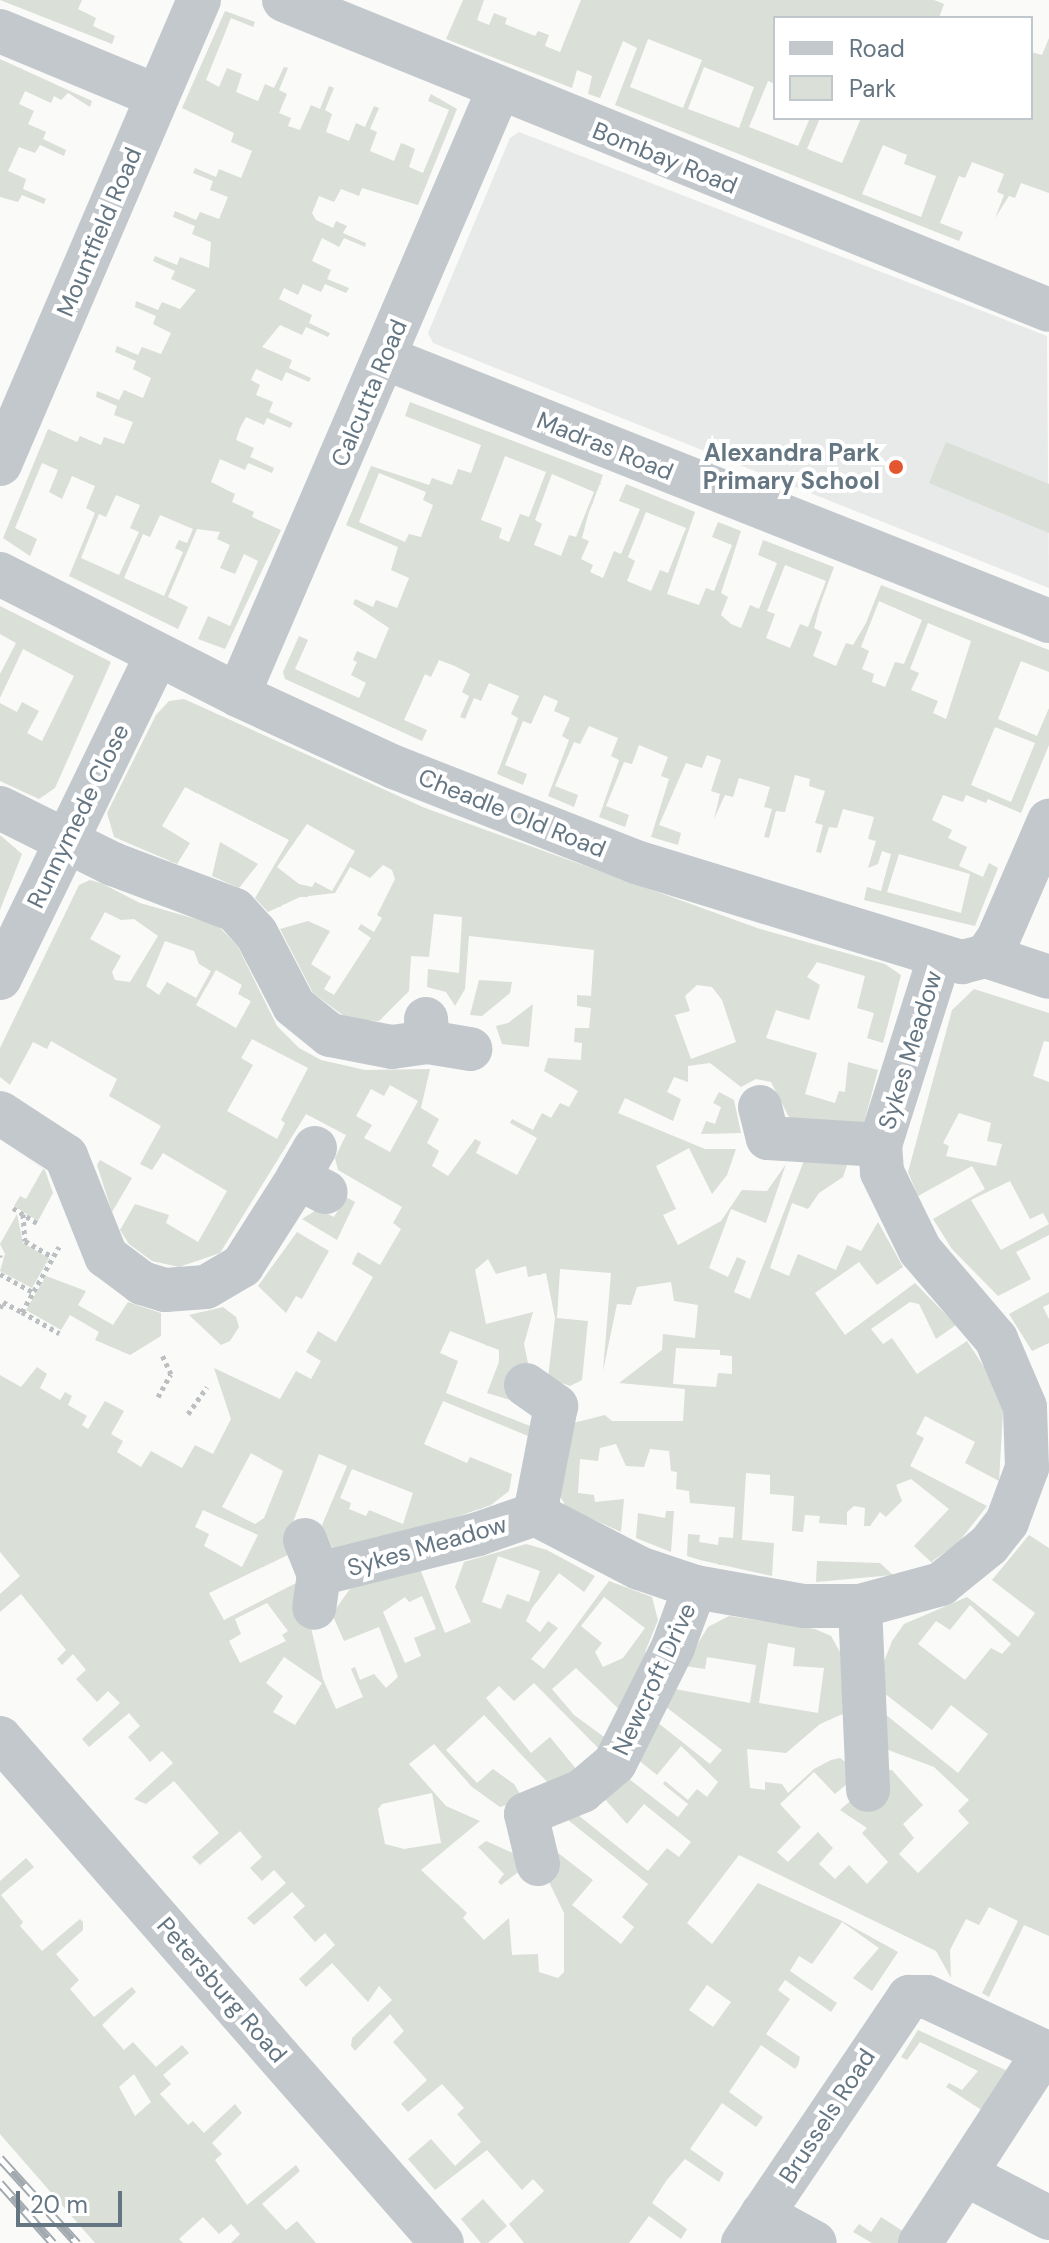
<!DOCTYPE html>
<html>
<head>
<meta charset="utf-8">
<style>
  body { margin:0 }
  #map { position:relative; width:1049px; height:2243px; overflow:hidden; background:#fafaf8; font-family:"DM Sans",sans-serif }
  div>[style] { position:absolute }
  .built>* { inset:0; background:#e8e9e9 }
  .green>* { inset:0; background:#dadfd7 }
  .path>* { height:5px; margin-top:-2.5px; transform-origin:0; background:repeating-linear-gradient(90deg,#bbbfc2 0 4px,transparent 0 8px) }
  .minor>* { height:44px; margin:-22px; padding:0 22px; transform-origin:22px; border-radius:22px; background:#c3c8cc }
  .rail>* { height:9px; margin-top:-4.5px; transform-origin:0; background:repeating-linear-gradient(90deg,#fff 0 18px,#a2aab0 0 36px); box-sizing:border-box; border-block:2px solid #a2aab0 }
  .dots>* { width:22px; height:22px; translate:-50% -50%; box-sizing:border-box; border:4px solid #fff; border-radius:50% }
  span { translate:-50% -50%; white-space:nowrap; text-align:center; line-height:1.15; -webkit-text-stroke:8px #fff; paint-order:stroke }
  .street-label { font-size:24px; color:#657683 }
  .poi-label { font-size:24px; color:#657683; font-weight:700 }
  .right { translate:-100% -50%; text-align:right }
  .legend { position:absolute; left:773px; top:16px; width:260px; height:104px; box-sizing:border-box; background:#fff; border:2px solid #c1c8cd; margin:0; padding:10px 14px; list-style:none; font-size:24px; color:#657683 }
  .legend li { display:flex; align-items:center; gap:16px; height:40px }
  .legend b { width:40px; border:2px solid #c1c8cd }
  .scale { position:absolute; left:16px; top:2191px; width:106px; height:36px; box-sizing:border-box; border:4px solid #657683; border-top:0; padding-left:10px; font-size:24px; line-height:28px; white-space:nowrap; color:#657683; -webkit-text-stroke:6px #fff; paint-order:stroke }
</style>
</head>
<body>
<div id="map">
  <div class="built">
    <i style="clip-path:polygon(519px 132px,1047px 336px,1049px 588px,433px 343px,428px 333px,510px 138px)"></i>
  </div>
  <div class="green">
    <i style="clip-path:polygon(0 0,82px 0,78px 9px,96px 18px,93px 26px,115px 36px,112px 44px)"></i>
    <i style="clip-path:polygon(evenodd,463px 0,484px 0,477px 20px,489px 25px,494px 13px,507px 18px,505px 24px,535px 36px,538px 31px,549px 35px,545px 46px,560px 52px,581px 0,934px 0,944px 4px,939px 18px,775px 18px,775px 84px,768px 81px,749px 127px,798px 146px,810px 118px,820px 118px,807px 149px,842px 163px,861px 118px,1031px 118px,1031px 52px,1042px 55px,1049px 38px,1049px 193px,1021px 183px,1015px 198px,1009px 196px,995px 218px,1004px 195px,997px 192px,1004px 174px,972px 162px,965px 178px,959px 176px,940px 223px,963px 232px,959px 241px,615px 105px,637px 48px,623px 41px,600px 98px,588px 94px,592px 76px,577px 70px,572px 88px,446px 39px,463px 0,648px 39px,702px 60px,683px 108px,630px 87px,648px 39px,463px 0,704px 67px,754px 87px,739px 128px,688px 109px,704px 67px,463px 0,883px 145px,907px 155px,904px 164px,936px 176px,921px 217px,862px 194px,883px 145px)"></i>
    <i style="clip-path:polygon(evenodd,225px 11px,255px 22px,253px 27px,231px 18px,206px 80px,219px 87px,227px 68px,242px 74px,236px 92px,258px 101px,265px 84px,274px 88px,284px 67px,288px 68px,279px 90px,287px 94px,279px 113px,291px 118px,288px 126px,300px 130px,311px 105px,320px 109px,329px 86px,334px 88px,325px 110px,332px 114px,326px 132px,349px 141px,356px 123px,365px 127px,374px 106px,379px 108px,370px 129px,377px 132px,370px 151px,394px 161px,401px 143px,409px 146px,415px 149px,409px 167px,423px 173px,449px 110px,428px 101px,431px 94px,457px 109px,418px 205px,362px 188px,359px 196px,341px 189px,334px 202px,319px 196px,312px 213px,316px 220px,333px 228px,336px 221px,347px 226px,343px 233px,366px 243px,365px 247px,344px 238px,339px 247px,322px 238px,312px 261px,331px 270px,327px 279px,349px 288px,346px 293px,325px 284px,321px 292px,303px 284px,298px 295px,284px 288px,279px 299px,312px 315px,309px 323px,330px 333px,328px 337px,306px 327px,302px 335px,280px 325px,262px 347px,292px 360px,289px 368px,311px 378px,309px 382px,286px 372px,282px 381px,256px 369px,251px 380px,260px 385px,256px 395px,273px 402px,269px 412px,293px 423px,290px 428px,267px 418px,264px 425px,246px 417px,240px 428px,236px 440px,254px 448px,250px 457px,274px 468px,272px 473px,248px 463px,245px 470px,220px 459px,211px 482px,235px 494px,232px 502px,254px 512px,252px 517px,281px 530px,225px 649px,198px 639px,208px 616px,230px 626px,258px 561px,244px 554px,235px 574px,220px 568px,230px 545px,217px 539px,220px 532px,197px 529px,168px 597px,188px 607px,178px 629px,69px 576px,95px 513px,86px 508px,95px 486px,72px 476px,62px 499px,49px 492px,58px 470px,42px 463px,15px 528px,37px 539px,30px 556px,3px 538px,48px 429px,77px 442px,80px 436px,101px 445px,104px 437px,124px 444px,133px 422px,114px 415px,117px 406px,96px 397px,97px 391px,119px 400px,124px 390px,143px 398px,151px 378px,133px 369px,136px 361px,115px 352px,117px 346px,138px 355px,142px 347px,161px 354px,171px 333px,153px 324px,156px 316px,135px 307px,136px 301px,158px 310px,162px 302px,180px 309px,196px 290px,171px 279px,175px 271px,153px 261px,155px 256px,177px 265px,180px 257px,209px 268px,211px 242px,192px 234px,195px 226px,173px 217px,175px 211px,196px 220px,200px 212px,219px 219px,228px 197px,210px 190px,213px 181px,193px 173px,195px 168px,216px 177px,219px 169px,241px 178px,252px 151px,231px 142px,234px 133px,182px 108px,225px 11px,116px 495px,140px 505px,130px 528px,139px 532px,119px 575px,81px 558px,99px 514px,106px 517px,116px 495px,225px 11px,160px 515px,193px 529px,187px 543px,179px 540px,175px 548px,183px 552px,164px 596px,124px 578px,143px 534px,150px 537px,160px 515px)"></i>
    <i style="clip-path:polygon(0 59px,92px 101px,90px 107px,68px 93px,61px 100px,54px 96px,51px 103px,25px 91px,19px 104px,34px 111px,28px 124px,46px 132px,43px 139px,66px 150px,64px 156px,40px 145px,35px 153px,19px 147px,8px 171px,26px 179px,23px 189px,46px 199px,44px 204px,22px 195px,18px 202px,0 197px)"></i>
    <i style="clip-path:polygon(evenodd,410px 402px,603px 475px,588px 515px,582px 538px,589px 541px,581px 559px,593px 565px,590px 572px,603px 578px,614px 551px,621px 554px,640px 509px,619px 501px,626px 484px,695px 512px,667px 594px,699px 605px,706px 588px,714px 591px,732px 545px,712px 537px,718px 522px,741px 531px,721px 593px,728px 597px,721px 615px,731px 624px,741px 628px,750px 605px,759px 609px,777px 563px,758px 555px,763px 540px,834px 567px,820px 605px,814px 628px,822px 632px,813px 656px,836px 666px,846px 643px,853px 645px,866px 623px,881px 585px,1049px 650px,1049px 672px,1021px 661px,998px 719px,1037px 736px,1049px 708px,1049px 745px,1021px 813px,988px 799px,986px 803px,966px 795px,963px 802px,943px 795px,932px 820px,952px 830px,948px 838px,967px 847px,959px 866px,983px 877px,989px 863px,998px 868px,975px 926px,864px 900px,867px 887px,881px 891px,891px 854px,882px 851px,878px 864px,868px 868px,876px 841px,868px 839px,874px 817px,843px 809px,837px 828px,829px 827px,821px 853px,816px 852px,823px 825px,815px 823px,825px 791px,809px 786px,810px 779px,795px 775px,785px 812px,776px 811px,769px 838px,764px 837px,772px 809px,764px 807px,770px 787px,739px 778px,733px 797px,725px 795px,714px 819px,720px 794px,711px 791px,721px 760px,707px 755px,702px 768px,686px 763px,659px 825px,681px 833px,678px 845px,651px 837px,669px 779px,661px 776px,668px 757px,639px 745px,632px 764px,624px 762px,606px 806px,629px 815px,625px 827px,599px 817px,619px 760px,611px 756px,618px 738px,589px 726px,580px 744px,574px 742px,555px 786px,578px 795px,574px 807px,548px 796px,569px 740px,562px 736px,570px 718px,554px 711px,558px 701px,544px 695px,531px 724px,523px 721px,505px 765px,527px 774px,523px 785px,497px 774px,518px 718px,511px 714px,519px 696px,489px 683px,481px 701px,474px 698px,465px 719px,460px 717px,469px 696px,462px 692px,470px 674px,455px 666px,439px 660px,431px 677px,425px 674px,404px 720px,427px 730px,422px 741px,285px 679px,283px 672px,299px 636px,308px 640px,295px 669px,359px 698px,366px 683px,351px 675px,357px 662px,353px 660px,357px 651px,376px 659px,389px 628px,353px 604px,355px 599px,373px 607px,376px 600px,397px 608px,409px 578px,391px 570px,398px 547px,346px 525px,371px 466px,429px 485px,432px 478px,452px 485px,458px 469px,471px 473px,481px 445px,405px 416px,410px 402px,505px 456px,546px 472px,529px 517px,520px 514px,509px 542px,499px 538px,502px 528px,481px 520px,505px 456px,410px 402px,379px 473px,426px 492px,423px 500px,433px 505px,421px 537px,409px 534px,405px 542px,359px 522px,379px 473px,410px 402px,552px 474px,594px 492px,576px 537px,569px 535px,561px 556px,534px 545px,542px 524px,535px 520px,552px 474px,410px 402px,646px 512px,686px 528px,668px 573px,660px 570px,651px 591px,627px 581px,635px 561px,628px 557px,646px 512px,410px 402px,785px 565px,826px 581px,808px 627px,800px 624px,790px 648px,766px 638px,775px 614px,767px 611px,785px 565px,410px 402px,879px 601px,922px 620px,904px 664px,895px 662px,885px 687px,872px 682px,874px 674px,862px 669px,869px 651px,861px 647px,879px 601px,410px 402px,928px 623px,971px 641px,946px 719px,933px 713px,938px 701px,911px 690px,919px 673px,910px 669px,928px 623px,410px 402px,995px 727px,1035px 743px,1011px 802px,971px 785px,995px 727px,410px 402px,899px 854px,970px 874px,961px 913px,887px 892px,899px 854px)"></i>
    <i style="clip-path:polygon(946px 442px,1049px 484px,1049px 533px,929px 483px)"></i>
    <i style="clip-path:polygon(0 606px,111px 662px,55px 788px,39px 799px,0 781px,0 703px,17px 712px,22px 702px,39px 711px,27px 733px,42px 741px,74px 676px,23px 649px,0 698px,0 674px,16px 643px,0 634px)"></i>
    <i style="clip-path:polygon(evenodd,184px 699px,425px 808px,760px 929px,885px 964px,901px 975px,883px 1043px,867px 1038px,874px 1013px,857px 1008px,865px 976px,817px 962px,807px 977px,820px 985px,809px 1020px,776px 1010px,766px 1038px,817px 1053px,805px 1094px,835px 1103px,839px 1091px,845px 1092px,848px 1062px,878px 1070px,864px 1123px,791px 1121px,771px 1082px,756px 1079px,741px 1087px,710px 1063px,688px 1066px,688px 1082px,674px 1077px,667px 1092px,681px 1099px,673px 1121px,625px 1098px,618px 1113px,705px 1149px,736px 1149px,727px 1175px,712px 1194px,689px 1148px,656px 1166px,676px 1209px,663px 1215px,678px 1245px,721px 1221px,742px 1190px,767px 1191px,786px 1164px,766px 1223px,731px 1209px,709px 1268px,728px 1277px,737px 1257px,746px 1261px,734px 1292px,750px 1299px,807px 1153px,847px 1165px,843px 1177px,819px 1193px,808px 1209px,792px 1203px,770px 1268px,789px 1276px,798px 1254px,836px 1270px,847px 1245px,861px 1251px,878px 1222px,903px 1267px,877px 1285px,859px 1262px,815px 1293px,845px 1335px,915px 1283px,956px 1325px,936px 1339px,919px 1304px,910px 1302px,871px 1329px,883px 1344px,892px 1338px,917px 1374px,967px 1341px,996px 1385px,1003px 1412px,999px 1481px,965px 1463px,975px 1442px,925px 1416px,916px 1434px,924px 1438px,910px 1466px,987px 1506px,958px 1543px,931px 1562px,914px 1546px,949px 1509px,911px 1479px,896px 1485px,902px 1501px,886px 1517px,880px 1512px,870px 1526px,864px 1526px,865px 1508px,854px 1506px,847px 1512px,847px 1525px,819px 1523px,820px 1516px,805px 1515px,803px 1532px,792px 1531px,794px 1496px,770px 1494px,770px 1475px,746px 1473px,742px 1540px,774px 1543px,772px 1576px,700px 1560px,687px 1556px,688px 1534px,700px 1535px,699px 1542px,718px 1545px,719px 1537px,733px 1538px,735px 1507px,690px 1503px,689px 1491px,676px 1489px,677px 1472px,671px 1471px,669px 1451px,650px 1449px,644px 1467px,626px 1466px,616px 1444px,600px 1448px,598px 1461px,580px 1459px,578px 1493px,594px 1495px,595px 1502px,624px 1499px,621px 1532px,566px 1507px,559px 1494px,573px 1423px,605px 1415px,612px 1421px,683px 1421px,685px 1389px,619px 1383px,662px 1350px,663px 1334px,695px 1338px,698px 1305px,674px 1301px,671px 1282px,637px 1287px,631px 1305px,617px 1304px,603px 1371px,611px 1273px,560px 1269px,557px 1318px,588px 1321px,582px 1380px,570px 1386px,548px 1378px,555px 1318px,546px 1273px,528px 1277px,526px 1266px,496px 1274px,488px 1259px,475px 1270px,486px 1324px,533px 1312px,524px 1344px,528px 1363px,520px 1403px,487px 1393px,499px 1362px,499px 1350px,450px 1331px,440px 1353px,458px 1361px,446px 1393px,530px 1426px,528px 1436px,443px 1401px,424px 1444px,467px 1463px,470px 1457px,512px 1474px,509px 1491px,491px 1505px,459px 1516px,334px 1551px,322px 1525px,347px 1466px,319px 1454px,285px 1543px,290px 1554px,209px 1593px,224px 1620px,300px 1581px,323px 1679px,336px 1709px,363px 1697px,351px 1669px,355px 1667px,360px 1680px,374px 1674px,386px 1688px,398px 1677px,379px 1627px,344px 1641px,332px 1614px,350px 1589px,419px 1566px,445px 1633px,471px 1622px,455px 1587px,464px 1562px,526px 1544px,547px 1550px,595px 1576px,584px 1592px,559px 1573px,532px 1608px,526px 1621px,540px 1632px,548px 1621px,558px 1628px,531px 1659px,544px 1669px,609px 1581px,652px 1597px,658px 1620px,645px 1652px,653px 1657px,623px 1713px,576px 1668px,552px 1689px,574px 1715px,611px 1742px,603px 1753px,534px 1683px,514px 1701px,499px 1686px,486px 1698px,531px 1753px,550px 1737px,581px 1775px,552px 1787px,484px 1715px,446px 1750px,477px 1783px,493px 1769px,514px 1784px,523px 1799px,500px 1807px,472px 1787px,434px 1744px,409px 1764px,446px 1806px,480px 1821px,421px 1870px,467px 1913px,463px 1918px,484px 1940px,509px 1918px,512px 1955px,538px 1954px,539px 1972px,558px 1978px,564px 1972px,564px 1913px,549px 1882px,560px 1867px,553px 1849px,593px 1880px,572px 1905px,621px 1944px,634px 1927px,622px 1917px,648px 1884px,563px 1816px,573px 1811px,648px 1871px,667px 1848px,679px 1857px,691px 1842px,644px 1804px,627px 1824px,602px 1796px,624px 1775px,678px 1817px,688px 1804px,663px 1784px,665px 1781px,688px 1800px,697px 1789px,707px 1797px,718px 1782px,681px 1746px,657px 1775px,637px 1759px,657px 1722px,710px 1764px,722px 1750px,666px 1707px,675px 1689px,750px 1703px,756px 1665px,707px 1657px,705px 1669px,684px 1666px,708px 1627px,729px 1616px,815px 1629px,831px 1636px,840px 1652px,847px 1712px,820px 1724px,786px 1753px,747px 1749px,750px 1788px,765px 1790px,765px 1782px,782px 1784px,788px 1793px,814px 1769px,831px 1760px,840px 1758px,849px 1765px,848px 1783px,835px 1794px,814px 1772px,780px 1804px,801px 1827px,777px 1852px,788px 1862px,818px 1832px,833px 1848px,819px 1864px,835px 1879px,849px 1865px,867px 1884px,888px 1862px,862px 1833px,867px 1828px,840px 1810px,885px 1770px,892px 1770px,923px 1805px,903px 1824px,914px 1838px,899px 1854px,918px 1873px,969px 1823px,958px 1811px,969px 1800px,934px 1767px,883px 1748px,880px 1710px,958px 1773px,988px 1734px,951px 1705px,932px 1730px,880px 1690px,878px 1677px,892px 1641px,904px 1624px,967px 1597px,1018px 1637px,1035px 1613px,992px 1580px,1029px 1535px,1049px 1548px,1049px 1936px,1024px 1925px,989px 1997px,982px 1993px,1018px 1921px,989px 1907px,979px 1925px,966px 1919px,950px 1950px,951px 1978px,936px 1951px,739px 1855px,687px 1923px,712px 1944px,758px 1883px,842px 1921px,898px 1952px,872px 1991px,853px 1978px,879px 1948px,842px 1922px,812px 1964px,799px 1956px,790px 1971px,837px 2003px,831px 2012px,785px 1980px,778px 1990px,790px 1999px,766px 2034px,800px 2057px,798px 2065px,795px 2069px,761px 2045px,729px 2092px,763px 2117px,759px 2123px,756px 2127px,722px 2103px,690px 2149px,724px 2173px,719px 2182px,685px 2159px,666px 2181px,652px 2203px,687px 2229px,681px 2239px,649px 2216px,629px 2243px,524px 2243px,509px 2224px,544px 2191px,533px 2179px,522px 2190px,487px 2150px,435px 2190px,408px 2159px,431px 2139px,455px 2166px,481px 2142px,457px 2114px,464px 2108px,442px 2084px,408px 2112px,401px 2104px,427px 2080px,393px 2042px,404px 2031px,390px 2014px,355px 2051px,351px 2046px,352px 2038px,392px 2000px,379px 1986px,368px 2002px,332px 1963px,306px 1987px,299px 1979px,335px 1945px,325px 1933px,315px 1942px,293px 1917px,305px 1906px,292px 1892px,254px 1925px,247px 1918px,286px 1883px,274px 1870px,262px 1881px,250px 1868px,262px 1857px,240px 1831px,200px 1865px,192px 1857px,219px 1833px,174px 1781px,146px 1804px,134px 1799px,173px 1763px,162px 1751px,150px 1762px,139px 1749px,128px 1737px,140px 1726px,129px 1713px,89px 1747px,82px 1739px,120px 1703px,108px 1691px,97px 1702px,76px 1679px,86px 1670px,73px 1654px,62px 1665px,57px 1659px,66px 1650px,21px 1594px,0 1612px,0 1594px,20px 1576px,0 1552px,0 1375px,21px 1387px,37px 1367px,47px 1374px,40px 1388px,60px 1400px,65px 1392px,72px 1396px,68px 1405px,87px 1416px,82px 1425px,88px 1429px,105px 1401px,124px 1411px,111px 1434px,123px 1441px,117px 1452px,141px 1467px,151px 1451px,182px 1468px,195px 1445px,213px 1454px,231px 1419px,214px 1368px,280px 1399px,296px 1371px,311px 1379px,321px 1361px,306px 1352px,318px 1331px,336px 1342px,373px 1277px,352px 1264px,355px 1257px,358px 1252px,380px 1265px,401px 1229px,393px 1223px,402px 1207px,338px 1170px,335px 1158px,346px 1135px,306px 1114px,220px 1253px,179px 1267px,152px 1261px,129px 1244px,120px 1230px,135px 1204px,169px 1215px,166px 1223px,198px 1242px,227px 1191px,163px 1153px,152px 1170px,140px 1164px,161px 1126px,109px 1096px,117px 1079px,51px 1041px,47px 1049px,33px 1042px,10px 1085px,0 1077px,0 1048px,79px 885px,90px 880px,101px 883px,140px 903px,217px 925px,237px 945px,277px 1026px,299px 1048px,321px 1060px,365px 1070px,430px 1069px,421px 1108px,439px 1119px,427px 1143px,439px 1151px,432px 1166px,448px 1176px,475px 1139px,481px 1142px,476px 1153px,517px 1175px,537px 1138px,510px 1123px,512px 1119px,533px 1130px,542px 1113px,551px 1118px,560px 1103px,569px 1107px,578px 1091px,544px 1071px,548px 1058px,581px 1060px,582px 1043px,574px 1042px,575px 1028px,589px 1028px,591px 1008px,577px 1006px,577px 995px,591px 996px,594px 950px,469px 936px,465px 989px,455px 1006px,446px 992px,427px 987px,428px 969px,459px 973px,462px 917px,434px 914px,429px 957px,411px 956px,409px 991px,379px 1021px,348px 1019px,313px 993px,280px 929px,308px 921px,330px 931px,311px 964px,331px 977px,324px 989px,334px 995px,371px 938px,358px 929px,361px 924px,374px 932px,382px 918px,377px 915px,395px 879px,392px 870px,383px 865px,370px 878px,350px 867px,335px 893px,300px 897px,268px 912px,255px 898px,289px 840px,185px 787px,162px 826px,190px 843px,177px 864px,114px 837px,107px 813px,156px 715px,169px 701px,184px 699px,307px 824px,355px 851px,332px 891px,315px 882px,312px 887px,299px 884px,277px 867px,307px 824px,184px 699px,105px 912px,121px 920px,134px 919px,158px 936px,130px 982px,115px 980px,112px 972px,121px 956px,90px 939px,105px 912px,184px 699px,165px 941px,194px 951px,199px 964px,211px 971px,196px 998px,167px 982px,159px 995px,146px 986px,165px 941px,184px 699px,216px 970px,242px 985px,238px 994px,251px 1001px,236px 1028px,196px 1005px,216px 970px,184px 699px,697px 985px,712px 987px,722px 1000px,736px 1042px,691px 1059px,675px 1015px,690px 1011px,685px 996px,697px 985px,184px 699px,252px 1039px,308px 1068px,281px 1120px,285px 1123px,277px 1139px,227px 1111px,253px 1065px,241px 1058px,252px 1039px,184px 699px,390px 1085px,418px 1101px,390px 1152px,364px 1138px,372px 1125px,356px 1116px,371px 1089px,384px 1096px,390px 1085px,184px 699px,676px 1348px,720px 1350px,720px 1355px,732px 1356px,732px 1374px,718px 1373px,716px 1387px,673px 1384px,676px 1348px,184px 699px,251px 1453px,283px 1471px,264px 1518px,255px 1524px,222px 1507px,251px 1453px,184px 699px,352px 1469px,413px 1493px,403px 1524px,369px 1510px,366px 1516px,349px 1509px,351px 1503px,340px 1498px,352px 1469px,184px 699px,203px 1510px,258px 1535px,242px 1567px,204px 1546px,209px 1534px,195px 1527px,203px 1510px,184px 699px,498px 1556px,540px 1571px,529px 1602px,507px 1594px,501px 1609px,482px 1602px,498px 1556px,184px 699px,422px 1596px,436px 1629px,414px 1638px,421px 1656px,405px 1663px,383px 1612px,405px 1597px,409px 1602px,422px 1596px,184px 699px,604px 1597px,645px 1628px,623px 1658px,603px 1667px,595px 1652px,602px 1643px,581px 1626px,604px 1597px,184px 699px,267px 1603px,288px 1631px,282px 1635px,286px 1641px,240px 1663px,229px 1641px,241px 1634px,235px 1619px,267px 1603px,184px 699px,970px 1605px,1011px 1644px,1002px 1654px,991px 1648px,965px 1680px,918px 1644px,936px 1621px,950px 1630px,970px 1605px,184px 699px,768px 1643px,795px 1648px,793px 1666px,824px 1668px,818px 1713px,759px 1703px,768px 1643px,184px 699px,284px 1657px,322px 1683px,295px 1725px,273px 1712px,283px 1696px,266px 1683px,284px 1657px,184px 699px,432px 1793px,441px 1843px,404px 1849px,385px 1844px,378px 1809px,382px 1804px,432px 1793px,184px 699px,707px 1985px,731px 2002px,713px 2027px,689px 2010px,707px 1985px)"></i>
    <i style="clip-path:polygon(0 835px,22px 854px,0 910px)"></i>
    <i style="clip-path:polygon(220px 842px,258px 864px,239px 888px,212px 876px)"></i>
    <i style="clip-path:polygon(479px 980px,512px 982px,510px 993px,482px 1016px,470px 1015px)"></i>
    <i style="clip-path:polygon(evenodd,974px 989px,1049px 1013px,1049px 1042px,1044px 1041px,1033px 1076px,1049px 1082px,1049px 1224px,1043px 1213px,1030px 1219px,1010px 1181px,971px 1200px,1001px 1250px,1049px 1224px,1049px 1235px,1016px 1252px,1031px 1279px,998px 1296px,952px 1249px,933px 1219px,985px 1189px,972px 1166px,918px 1196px,908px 1172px,952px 1010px,974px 989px,959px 1113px,991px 1123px,987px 1141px,1002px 1144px,996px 1166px,946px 1156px,949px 1146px,943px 1143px,959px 1113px)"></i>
    <i style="clip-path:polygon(533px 1004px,529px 1047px,502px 1044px,496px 1026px,508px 1023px)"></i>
    <i style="clip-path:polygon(719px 1092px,734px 1100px,741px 1133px,701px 1134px,706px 1121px,715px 1124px,721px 1107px,713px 1103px)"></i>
    <i style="clip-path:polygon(0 1141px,45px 1170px,53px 1193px,38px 1221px,14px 1206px,20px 1196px,26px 1199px,43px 1169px)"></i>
    <i style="clip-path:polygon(100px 1160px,132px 1178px,112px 1212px,97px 1165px)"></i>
    <i style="clip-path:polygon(346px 1197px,355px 1202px,337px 1240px,302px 1219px,318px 1209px,334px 1217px)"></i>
    <i style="clip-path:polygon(17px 1214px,23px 1243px,49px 1258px,32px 1288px,0 1271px,5px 1254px,0 1244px)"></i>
    <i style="clip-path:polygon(297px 1232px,329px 1251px,302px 1299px,296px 1296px,286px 1313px,258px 1286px)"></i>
    <i style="clip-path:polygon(46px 1276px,86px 1291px,78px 1305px,113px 1325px,128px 1302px,161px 1313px,161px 1336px,130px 1355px,95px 1340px,99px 1332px,70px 1315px,61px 1330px,26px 1310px)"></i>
    <i style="clip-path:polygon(1049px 1292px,1049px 1304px,1043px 1307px,1049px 1319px,1049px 1343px,1032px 1351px,1009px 1314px)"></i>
    <i style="clip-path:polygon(223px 1307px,236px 1317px,239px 1327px,230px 1341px,221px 1345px,189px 1315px)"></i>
    <i style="clip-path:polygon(666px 1511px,674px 1511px,671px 1552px,636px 1538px,638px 1513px,665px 1518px)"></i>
    <i style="clip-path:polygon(817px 1561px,880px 1563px,893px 1575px,816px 1582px)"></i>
    <i style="clip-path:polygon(486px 1841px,513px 1853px,521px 1870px,501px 1885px,498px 1882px,504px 1874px,478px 1847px)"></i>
    <i style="clip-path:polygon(evenodd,26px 1858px,34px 1867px,1px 1895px,23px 1922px,20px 1926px,42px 1951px,80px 1919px,83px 1922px,83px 1930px,56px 1954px,79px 1980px,70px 1989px,94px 2017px,132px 1987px,136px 1992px,102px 2025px,124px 2050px,133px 2042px,156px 2067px,182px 2045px,189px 2053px,163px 2075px,171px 2084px,160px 2094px,188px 2125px,193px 2121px,204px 2133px,235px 2104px,242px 2113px,212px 2143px,222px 2154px,215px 2160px,247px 2205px,296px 2165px,300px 2171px,262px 2204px,286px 2230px,297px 2221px,316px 2243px,231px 2243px,240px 2234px,231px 2224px,219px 2234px,203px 2217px,179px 2239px,183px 2243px,95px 2243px,0 2134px,0 1881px,26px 1858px,134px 2074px,151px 2102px,135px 2116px,119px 2087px,134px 2074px)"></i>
    <i style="clip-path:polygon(918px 2030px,1012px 2073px,994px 2118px,946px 2087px,949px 2083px,962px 2090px,978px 2071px,920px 2042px,907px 2060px,901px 2057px)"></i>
    <i style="clip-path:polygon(483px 2199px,507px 2226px,488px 2243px,481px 2243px,461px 2219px)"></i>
    <i style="clip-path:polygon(881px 2217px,915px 2239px,912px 2243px,872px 2243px,853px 2232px,859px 2224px,871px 2232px)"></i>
  </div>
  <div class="path">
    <i style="left:13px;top:1208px;width:28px;rotate:32deg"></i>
    <i style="left:23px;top:1214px;width:27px;rotate:86deg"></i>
    <i style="left:25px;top:1241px;width:32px;rotate:30deg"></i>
    <i style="left:0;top:1255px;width:2px;rotate:90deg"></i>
    <i style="left:0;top:1274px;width:38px;rotate:29deg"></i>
    <i style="left:0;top:1308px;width:7px;rotate:-63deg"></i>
    <i style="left:3px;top:1302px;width:21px;rotate:28deg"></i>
    <i style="left:22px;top:1312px;width:75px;rotate:-60.4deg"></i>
    <i style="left:22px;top:1312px;width:43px;rotate:29.6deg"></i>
    <i style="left:158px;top:1397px;width:26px;rotate:-61deg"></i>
    <i style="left:171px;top:1374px;width:23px;rotate:-115deg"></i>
    <i style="left:188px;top:1414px;width:33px;rotate:-55deg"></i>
  </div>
  <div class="minor">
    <i style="left:284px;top:0;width:825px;rotate:22.06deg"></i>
    <i style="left:0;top:31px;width:170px;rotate:22.5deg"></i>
    <i style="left:385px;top:358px;width:714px;rotate:21.61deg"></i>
    <i style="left:0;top:464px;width:505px;rotate:-66.79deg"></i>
    <i style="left:0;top:574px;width:267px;rotate:26.9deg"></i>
    <i style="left:238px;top:695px;width:172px;rotate:24.8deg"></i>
    <i style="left:394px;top:767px;width:260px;rotate:21.4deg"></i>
    <i style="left:636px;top:862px;width:341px;rotate:17.1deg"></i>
    <i style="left:962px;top:962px;width:25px;rotate:-14deg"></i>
    <i style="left:986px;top:956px;width:66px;rotate:18.4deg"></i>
    <i style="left:238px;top:695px;width:658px;rotate:-66.71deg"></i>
    <i style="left:0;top:808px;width:126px;rotate:26.4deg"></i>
    <i style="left:113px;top:864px;width:130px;rotate:20.7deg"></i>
    <i style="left:235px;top:910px;width:31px;rotate:48deg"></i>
    <i style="left:256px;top:933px;width:82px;rotate:62.5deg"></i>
    <i style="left:294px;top:1006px;width:46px;rotate:38.9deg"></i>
    <i style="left:330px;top:1035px;width:63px;rotate:11deg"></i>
    <i style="left:392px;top:1047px;width:36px;rotate:-8deg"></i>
    <i style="left:986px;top:956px;width:21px;rotate:-55deg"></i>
    <i style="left:998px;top:939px;width:129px;rotate:-66.6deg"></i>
    <i style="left:0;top:978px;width:359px;rotate:-64.1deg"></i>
    <i style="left:426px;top:1019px;width:23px;rotate:85deg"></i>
    <i style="left:428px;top:1042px;width:43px;rotate:9.5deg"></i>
    <i style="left:760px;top:1107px;width:32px;rotate:76deg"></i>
    <i style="left:768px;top:1138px;width:112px;rotate:3.6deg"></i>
    <i style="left:0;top:1113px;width:79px;rotate:33.1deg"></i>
    <i style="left:66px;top:1156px;width:108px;rotate:68.2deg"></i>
    <i style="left:106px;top:1256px;width:45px;rotate:36.9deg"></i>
    <i style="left:142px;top:1283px;width:24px;rotate:17deg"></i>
    <i style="left:165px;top:1290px;width:41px;rotate:-4.2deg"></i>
    <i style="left:206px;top:1287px;width:42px;rotate:-30.3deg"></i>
    <i style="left:242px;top:1266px;width:104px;rotate:-57.5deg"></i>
    <i style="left:315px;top:1148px;width:34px;rotate:120deg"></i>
    <i style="left:298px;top:1178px;width:31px;rotate:27deg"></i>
    <i style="left:526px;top:1385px;width:37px;rotate:35deg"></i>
    <i style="left:556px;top:1406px;width:110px;rotate:101deg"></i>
    <i style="left:305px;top:1540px;width:37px;rotate:68deg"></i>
    <i style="left:319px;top:1574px;width:34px;rotate:98deg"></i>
    <i style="left:319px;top:1574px;width:164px;rotate:-14.1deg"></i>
    <i style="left:478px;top:1534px;width:60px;rotate:-19.3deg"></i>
    <i style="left:535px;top:1514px;width:117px;rotate:27.4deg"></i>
    <i style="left:639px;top:1568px;width:59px;rotate:18.7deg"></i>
    <i style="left:695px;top:1587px;width:111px;rotate:9.9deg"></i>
    <i style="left:804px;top:1606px;width:56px"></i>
    <i style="left:860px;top:1606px;width:84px;rotate:-15.2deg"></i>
    <i style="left:941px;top:1584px;width:62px;rotate:-39.1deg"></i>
    <i style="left:989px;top:1545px;width:29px;rotate:-52deg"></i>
    <i style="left:1007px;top:1522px;width:58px;rotate:-69.7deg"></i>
    <i style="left:1027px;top:1468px;width:61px;rotate:-91.9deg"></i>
    <i style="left:1025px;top:1407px;width:74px;rotate:-113.1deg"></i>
    <i style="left:996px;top:1339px;width:117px;rotate:-130.5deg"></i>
    <i style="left:920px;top:1250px;width:87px;rotate:-116deg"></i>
    <i style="left:882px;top:1172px;width:27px;rotate:-94deg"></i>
    <i style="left:880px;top:1145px;width:198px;rotate:-72.4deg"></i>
    <i style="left:860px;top:1606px;width:184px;rotate:87.5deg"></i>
    <i style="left:0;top:1738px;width:671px;rotate:48.81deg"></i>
    <i style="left:538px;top:1864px;width:51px;rotate:-103.5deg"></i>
    <i style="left:526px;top:1814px;width:61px;rotate:-22.3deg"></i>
    <i style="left:582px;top:1791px;width:43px;rotate:-40.3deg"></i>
    <i style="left:615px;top:1763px;width:130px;rotate:-63.4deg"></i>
    <i style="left:673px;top:1647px;width:64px;rotate:-69.9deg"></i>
    <i style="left:965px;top:2174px;width:95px;rotate:27.6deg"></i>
    <i style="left:762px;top:2214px;width:60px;rotate:28.7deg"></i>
    <i style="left:743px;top:2243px;width:297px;rotate:-56deg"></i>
    <i style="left:909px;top:1997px;width:18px"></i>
    <i style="left:927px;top:1997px;width:135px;rotate:25deg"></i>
    <i style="left:920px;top:2243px;width:228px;rotate:-57deg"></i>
  </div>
  <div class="rail">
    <i style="left:0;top:2158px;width:115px;rotate:47.8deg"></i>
    <i style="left:0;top:2183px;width:80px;rotate:48.5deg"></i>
  </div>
  <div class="dots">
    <i style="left:896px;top:467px;background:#e4572e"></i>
  </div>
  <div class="street-label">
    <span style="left:665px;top:158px;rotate:22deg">Bombay Road</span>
    <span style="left:99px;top:232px;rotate:-67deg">Mountfield Road</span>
    <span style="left:369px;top:393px;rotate:-67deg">Calcutta Road</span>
    <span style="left:605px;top:446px;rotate:22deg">Madras Road</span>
    <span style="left:512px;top:813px;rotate:22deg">Cheadle Old Road</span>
    <span style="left:78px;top:816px;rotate:-64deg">Runnymede Close</span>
    <span style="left:910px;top:1050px;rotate:-73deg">Sykes Meadow</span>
    <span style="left:427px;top:1546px;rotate:-16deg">Sykes Meadow</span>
    <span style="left:654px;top:1679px;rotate:-65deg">Newcroft Drive</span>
    <span style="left:222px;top:1990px;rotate:49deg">Petersburg Road</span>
    <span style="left:827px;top:2116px;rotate:-57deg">Brussels Road</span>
  </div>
  <div class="poi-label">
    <span class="right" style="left:880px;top:467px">Alexandra Park<br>Primary School</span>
  </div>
  <ul class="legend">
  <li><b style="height:10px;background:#c3c8cc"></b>Road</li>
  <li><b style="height:22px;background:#dadfd7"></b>Park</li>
  </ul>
  <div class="scale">20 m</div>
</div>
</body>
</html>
